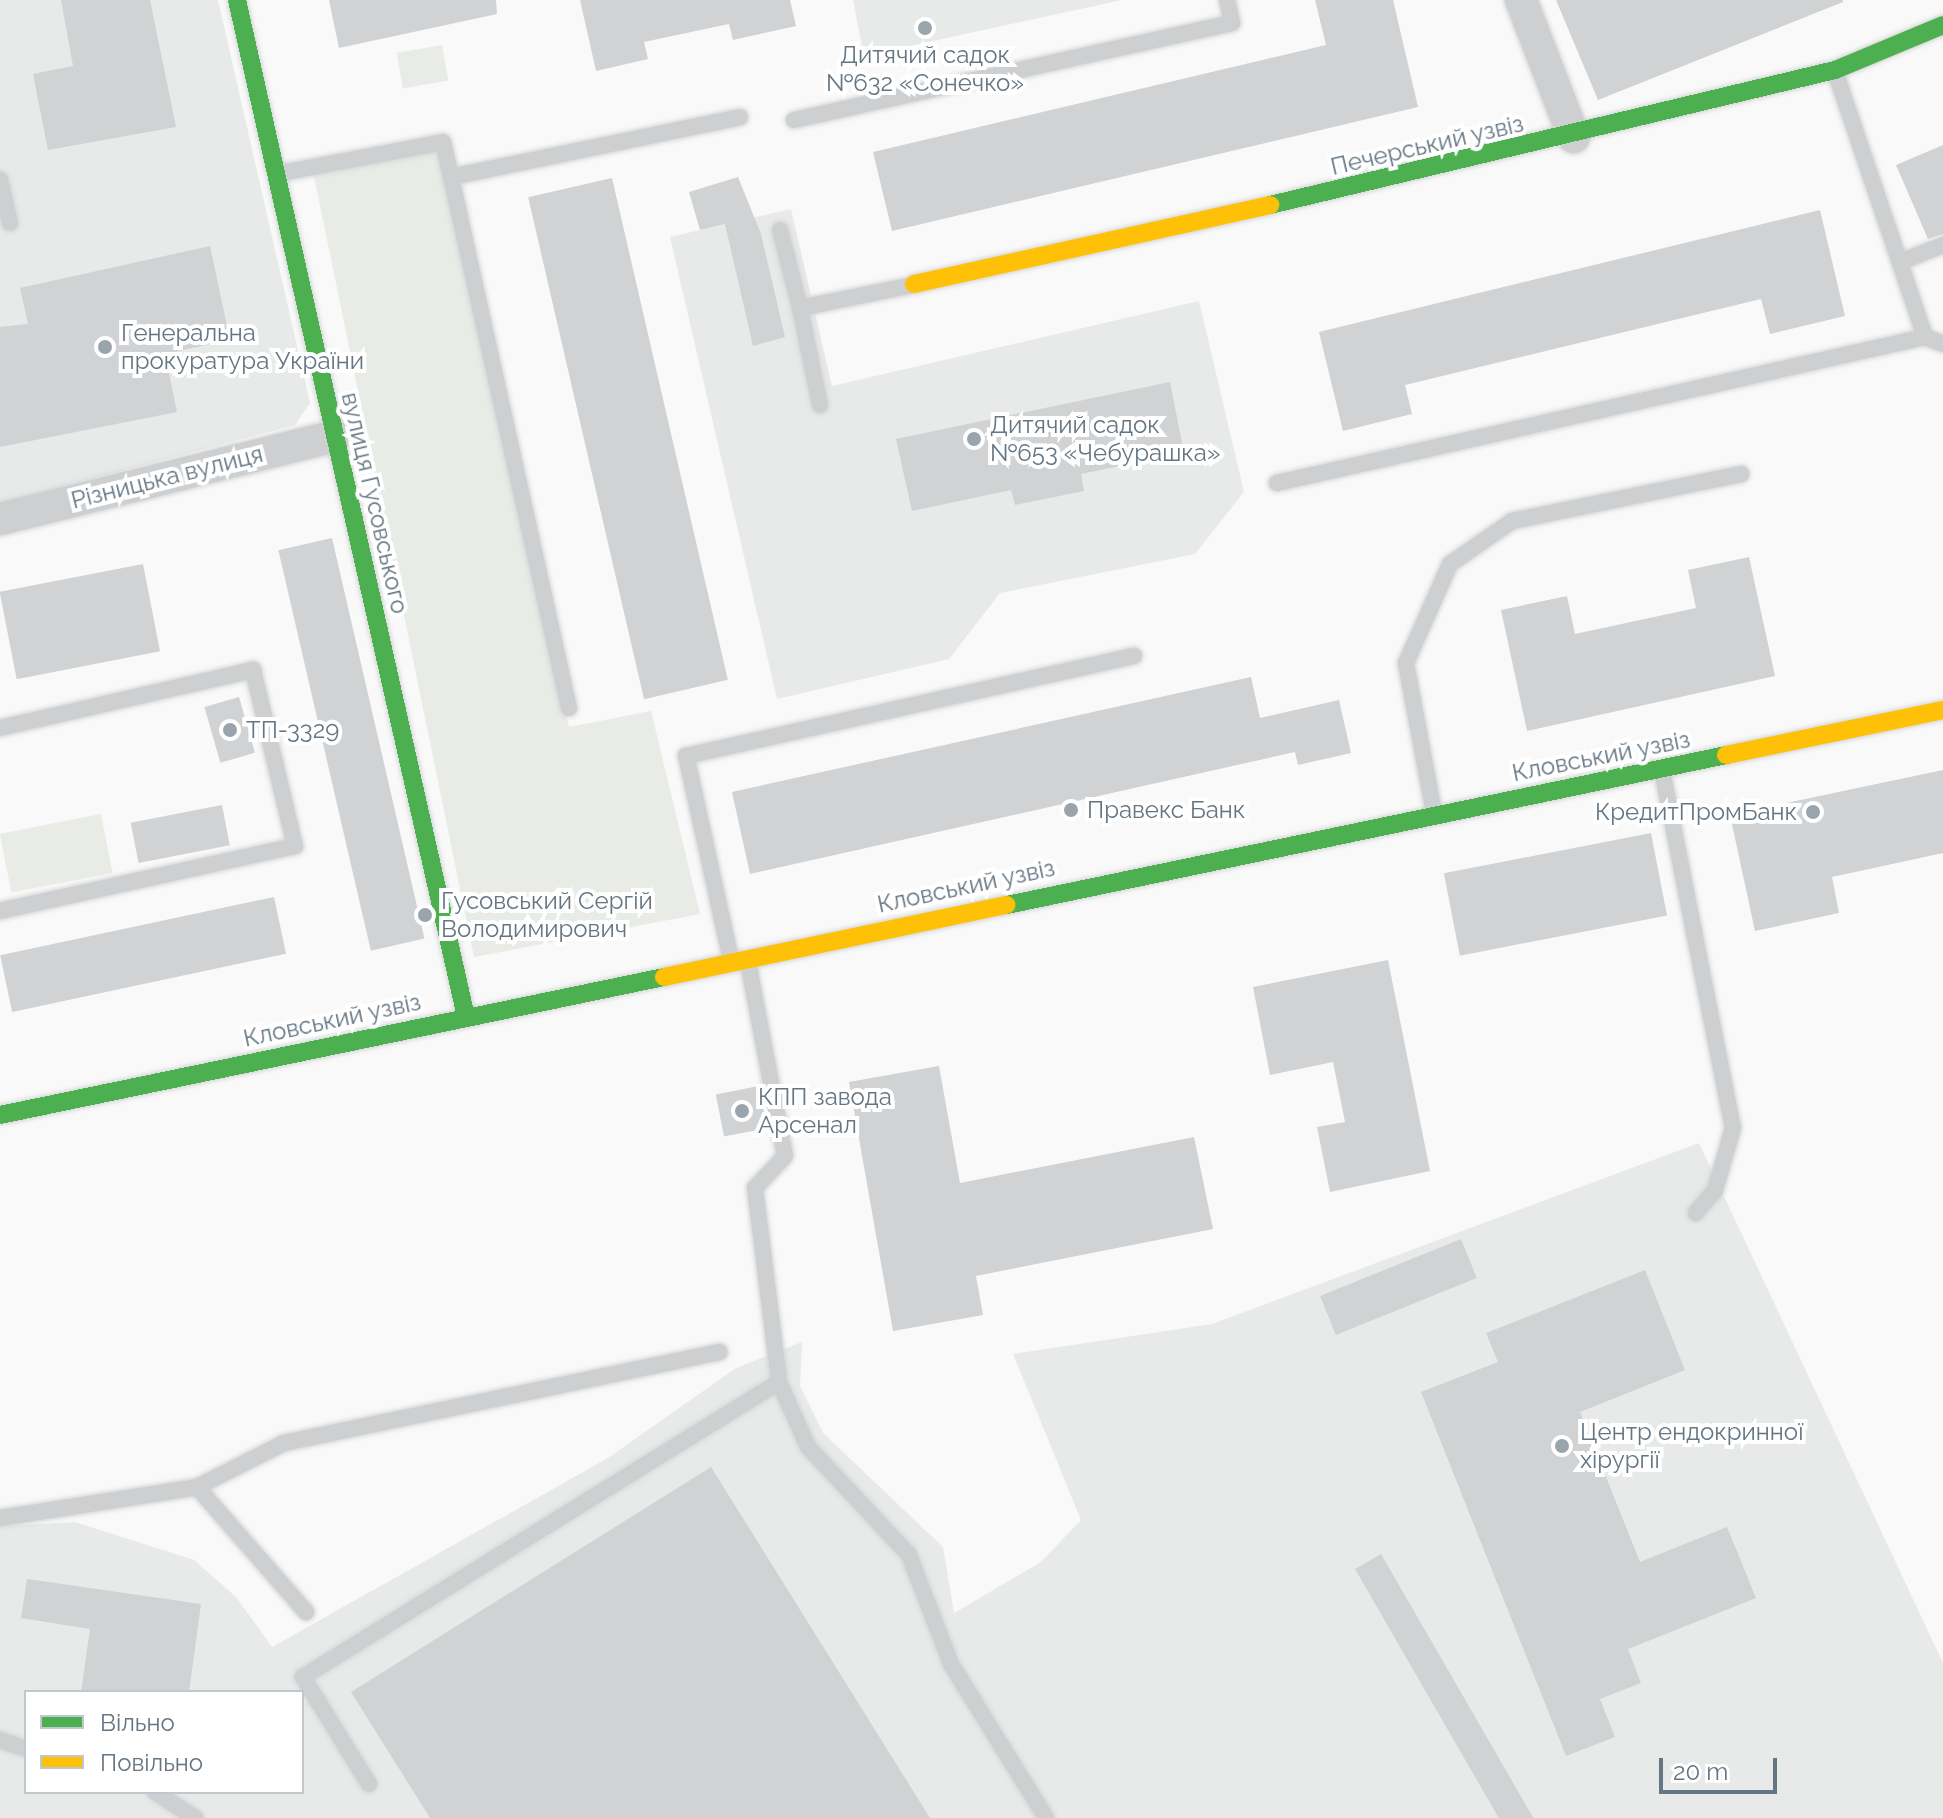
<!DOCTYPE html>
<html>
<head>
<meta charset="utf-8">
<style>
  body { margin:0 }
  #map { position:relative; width:1943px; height:1818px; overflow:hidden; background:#f9f9f9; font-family:Raleway,sans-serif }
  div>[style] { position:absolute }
  .built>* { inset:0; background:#e8e9e9 }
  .green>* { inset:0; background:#e8ebe6; transform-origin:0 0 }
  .building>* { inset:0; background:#d0d2d3; transform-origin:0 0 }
  .roads { filter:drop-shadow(0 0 2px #d5d6d7) drop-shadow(0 0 2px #d5d6d7) }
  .lane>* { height:16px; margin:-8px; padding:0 8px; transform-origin:8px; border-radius:8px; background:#cecfd0 }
  .street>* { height:32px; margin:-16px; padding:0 16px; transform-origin:16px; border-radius:16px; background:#cecfd0 }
  .fast>* { height:18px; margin:-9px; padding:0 9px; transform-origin:9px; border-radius:9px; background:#4caf50 }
  .slow>* { height:18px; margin:-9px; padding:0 9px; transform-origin:9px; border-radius:9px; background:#ffc107 }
  .dots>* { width:22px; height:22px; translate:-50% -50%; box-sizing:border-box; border:4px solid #fff; border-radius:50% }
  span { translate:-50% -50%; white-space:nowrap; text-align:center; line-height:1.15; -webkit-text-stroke:8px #fff; paint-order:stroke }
  .poi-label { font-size:24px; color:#657683 }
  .left { translate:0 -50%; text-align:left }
  .right { translate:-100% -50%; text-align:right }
  .street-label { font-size:24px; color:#657683 }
  .legend { position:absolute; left:24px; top:1690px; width:280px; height:104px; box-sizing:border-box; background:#fff; border:2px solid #c1c8cd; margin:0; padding:10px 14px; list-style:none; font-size:24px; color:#657683 }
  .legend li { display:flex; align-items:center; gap:16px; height:40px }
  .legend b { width:40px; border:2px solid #c1c8cd }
  .scale { position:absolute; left:1659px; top:1758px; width:118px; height:36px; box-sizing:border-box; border:4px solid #657683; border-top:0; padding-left:10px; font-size:24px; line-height:28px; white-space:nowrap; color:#657683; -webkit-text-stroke:6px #fff; paint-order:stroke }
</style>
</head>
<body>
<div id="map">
  <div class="built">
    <i style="clip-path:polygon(0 0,218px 0,310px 403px,295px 425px,0 503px)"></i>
    <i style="clip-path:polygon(853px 0,1122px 0,864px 56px)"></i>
    <i style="clip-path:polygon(791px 209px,832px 386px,1199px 301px,1244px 492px,1195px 554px,1000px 593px,949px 659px,777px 699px,670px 237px)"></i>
    <i style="clip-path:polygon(evenodd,1699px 1143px,1943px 1663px,1943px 1818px,0 1818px,0 1526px,75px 1522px,194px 1560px,236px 1597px,272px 1647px,608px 1458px,736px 1368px,802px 1342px,800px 1386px,823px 1433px,943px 1547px,954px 1613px,1041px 1562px,1081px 1520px,1013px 1354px,1212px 1324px,1699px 1143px,26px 1692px,302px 1692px,302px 1792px,26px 1792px,26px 1692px)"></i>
  </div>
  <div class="green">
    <i style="left:442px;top:45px;width:36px;height:46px;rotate:80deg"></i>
    <i style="clip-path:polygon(440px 145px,569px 727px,651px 711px,700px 914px,474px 957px,313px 171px)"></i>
    <i style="left:101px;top:814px;width:60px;height:103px;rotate:79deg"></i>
  </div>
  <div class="building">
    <i style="clip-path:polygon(61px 0,150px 0,176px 127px,48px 150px,33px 74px,73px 66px)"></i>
    <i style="clip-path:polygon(329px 0,496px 0,497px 14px,339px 48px)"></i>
    <i style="clip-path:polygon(580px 0,790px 0,796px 26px,733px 40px,729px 24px,644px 42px,648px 59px,596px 71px)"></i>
    <i style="clip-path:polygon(1315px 0,1393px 0,1418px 107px,892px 231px,873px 152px,1326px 45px)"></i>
    <i style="clip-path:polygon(1556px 0,1843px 0,1843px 2px,1598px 100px)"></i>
    <i style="clip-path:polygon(1943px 145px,1943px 234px,1928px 239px,1896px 165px)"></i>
    <i style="clip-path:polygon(738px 177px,761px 234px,785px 337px,753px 346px,725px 224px,700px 230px,689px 192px)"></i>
    <i style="left:612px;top:178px;width:515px;height:86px;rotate:77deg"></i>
    <i style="clip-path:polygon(1820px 210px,1845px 316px,1770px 334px,1761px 299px,1405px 385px,1412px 414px,1343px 431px,1319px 332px)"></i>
    <i style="clip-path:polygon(210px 246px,230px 340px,165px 354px,177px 412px,0 447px,0 327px,28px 324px,20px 288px)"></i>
    <i style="clip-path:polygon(1170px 382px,1184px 453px,1081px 474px,1084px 491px,1015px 505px,1011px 490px,912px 511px,896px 439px)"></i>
    <i style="left:332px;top:538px;width:411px;height:55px;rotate:77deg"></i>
    <i style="clip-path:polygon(1749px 557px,1775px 676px,1527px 731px,1501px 610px,1567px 596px,1575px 634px,1696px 608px,1688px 570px)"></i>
    <i style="left:143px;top:564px;width:89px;height:146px;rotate:79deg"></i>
    <i style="clip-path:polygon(1251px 677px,1260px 718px,1339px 700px,1351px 753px,1298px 765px,1295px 752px,750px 874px,732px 792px)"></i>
    <i style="left:239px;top:697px;width:58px;height:36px;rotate:74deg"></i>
    <i style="clip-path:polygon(1943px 770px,1943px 853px,1832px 877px,1839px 913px,1755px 931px,1730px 815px)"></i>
    <i style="left:222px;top:805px;width:41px;height:93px;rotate:79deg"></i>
    <i style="left:1651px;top:833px;width:84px;height:211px;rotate:79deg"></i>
    <i style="left:274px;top:897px;width:58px;height:280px;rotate:78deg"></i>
    <i style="clip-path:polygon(1388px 960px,1430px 1171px,1330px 1192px,1317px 1127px,1345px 1122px,1333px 1062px,1270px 1075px,1253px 987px)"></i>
    <i style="clip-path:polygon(939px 1066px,960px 1183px,1194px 1137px,1213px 1229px,976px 1276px,983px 1315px,893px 1331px,849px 1082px)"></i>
    <i style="left:759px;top:1086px;width:43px;height:44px;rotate:79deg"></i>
    <i style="left:1461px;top:1239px;width:42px;height:152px;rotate:68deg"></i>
    <i style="clip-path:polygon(1645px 1270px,1685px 1370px,1580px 1412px,1640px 1562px,1727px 1527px,1756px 1598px,1628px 1649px,1641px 1683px,1600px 1699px,1615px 1737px,1566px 1756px,1421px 1392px,1498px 1362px,1486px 1333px)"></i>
    <i style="clip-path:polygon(711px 1467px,930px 1818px,430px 1818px,351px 1692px)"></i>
    <i style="left:1381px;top:1554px;width:306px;height:30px;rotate:60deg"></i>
    <i style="clip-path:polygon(27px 1579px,201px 1604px,189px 1692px,81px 1692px,90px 1629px,21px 1618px)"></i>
  </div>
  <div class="roads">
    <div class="lane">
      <i style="left:1835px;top:71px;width:281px;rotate:71.3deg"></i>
      <i style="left:1925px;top:337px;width:19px;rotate:21deg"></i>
      <i style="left:794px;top:120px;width:449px;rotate:-12.5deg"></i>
      <i style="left:1232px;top:23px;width:24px;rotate:-102deg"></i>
      <i style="left:276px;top:174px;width:170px;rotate:-10.8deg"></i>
      <i style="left:443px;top:142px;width:36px;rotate:77deg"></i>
      <i style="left:0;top:180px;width:44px;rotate:76.9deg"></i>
      <i style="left:780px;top:230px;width:81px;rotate:75.6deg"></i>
      <i style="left:1900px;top:262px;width:46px;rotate:-21.6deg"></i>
      <i style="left:820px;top:405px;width:99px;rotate:-101.7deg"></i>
      <i style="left:800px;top:308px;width:115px;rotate:-11.5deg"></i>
      <i style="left:1277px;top:483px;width:664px;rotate:-12.7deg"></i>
      <i style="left:569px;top:708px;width:544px;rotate:-102.53deg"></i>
      <i style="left:451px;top:177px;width:295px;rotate:-11.7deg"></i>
      <i style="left:0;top:728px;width:260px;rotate:-12.9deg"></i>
      <i style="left:253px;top:670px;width:181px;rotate:76.6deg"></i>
      <i style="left:295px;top:846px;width:302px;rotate:167.6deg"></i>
      <i style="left:1662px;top:770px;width:365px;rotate:78.8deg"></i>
      <i style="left:1733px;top:1128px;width:65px;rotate:106.2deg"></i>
      <i style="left:1715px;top:1190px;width:30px;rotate:130deg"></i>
      <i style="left:1434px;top:813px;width:153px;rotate:-100.6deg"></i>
      <i style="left:1406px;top:663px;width:108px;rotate:-66deg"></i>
      <i style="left:1450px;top:564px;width:75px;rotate:-34.7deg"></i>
      <i style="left:1512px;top:521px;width:234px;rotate:-11.6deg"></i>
      <i style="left:731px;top:960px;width:209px;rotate:-102.4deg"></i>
      <i style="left:686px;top:756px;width:459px;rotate:-12.6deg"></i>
      <i style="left:748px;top:962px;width:197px;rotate:79.2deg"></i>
      <i style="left:785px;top:1156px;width:44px;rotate:133.2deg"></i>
      <i style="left:755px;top:1188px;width:195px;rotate:82.9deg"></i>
      <i style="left:779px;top:1382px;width:71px;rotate:66deg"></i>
      <i style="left:808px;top:1447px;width:148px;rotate:46.9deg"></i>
      <i style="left:909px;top:1555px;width:117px;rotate:68.9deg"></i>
      <i style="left:951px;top:1664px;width:181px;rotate:58.3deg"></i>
      <i style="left:197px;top:1487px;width:166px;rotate:48.9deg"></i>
      <i style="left:0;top:1518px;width:199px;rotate:-8.9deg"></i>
      <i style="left:197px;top:1487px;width:97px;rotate:-26.8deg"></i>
      <i style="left:284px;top:1443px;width:445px;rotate:-11.8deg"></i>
      <i style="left:0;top:1740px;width:28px;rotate:19deg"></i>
      <i style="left:369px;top:1784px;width:126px;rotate:-121.7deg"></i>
      <i style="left:303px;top:1677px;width:560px;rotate:-31.79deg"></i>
      <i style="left:155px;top:1792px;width:48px;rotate:33deg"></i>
    </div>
    <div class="street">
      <i style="left:1521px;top:0;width:147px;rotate:68.9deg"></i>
      <i style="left:0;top:519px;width:345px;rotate:-13.9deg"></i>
    </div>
    <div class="fast">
      <i style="left:237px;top:0;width:1042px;rotate:77.31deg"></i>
      <i style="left:1270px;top:205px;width:581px;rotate:-13.44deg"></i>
      <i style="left:1835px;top:70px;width:117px;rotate:-22.6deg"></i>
      <i style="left:1007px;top:905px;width:734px;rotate:-11.78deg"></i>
      <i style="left:0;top:1115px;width:678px;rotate:-11.74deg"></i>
    </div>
    <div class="slow">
      <i style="left:914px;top:284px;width:365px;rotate:-12.5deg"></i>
      <i style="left:1726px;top:755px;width:222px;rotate:-11.7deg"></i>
      <i style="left:664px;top:977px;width:350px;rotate:-11.9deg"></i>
    </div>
  </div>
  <div class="dots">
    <i style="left:925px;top:28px;background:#99a4ac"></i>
    <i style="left:105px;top:347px;background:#99a4ac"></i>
    <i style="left:974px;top:439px;background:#99a4ac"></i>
    <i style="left:230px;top:730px;background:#99a4ac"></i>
    <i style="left:1071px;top:810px;background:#99a4ac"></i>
    <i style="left:1813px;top:812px;background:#99a4ac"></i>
    <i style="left:425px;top:915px;background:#99a4ac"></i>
    <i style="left:742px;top:1111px;background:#99a4ac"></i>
    <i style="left:1562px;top:1446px;background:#99a4ac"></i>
  </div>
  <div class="poi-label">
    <span style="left:925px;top:69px">Дитячий садок<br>№632 «Сонечко»</span>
    <span class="left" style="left:121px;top:347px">Генеральна<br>прокуратура України</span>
    <span class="left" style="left:990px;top:439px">Дитячий садок<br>№653 «Чебурашка»</span>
    <span class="left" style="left:246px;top:730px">ТП-3329</span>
    <span class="left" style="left:1087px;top:810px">Правекс Банк</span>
    <span class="right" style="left:1797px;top:812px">КредитПромБанк</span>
    <span class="left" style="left:441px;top:915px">Гусовський Сергій<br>Володимирович</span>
    <span class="left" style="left:758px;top:1111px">КПП завода<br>Арсенал</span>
    <span class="left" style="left:1580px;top:1446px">Центр ендокринної<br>хірургії</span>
  </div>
  <div class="street-label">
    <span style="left:1427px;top:145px;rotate:-13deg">Печерський узвіз</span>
    <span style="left:167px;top:477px;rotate:-14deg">Різницька вулиця</span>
    <span style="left:375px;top:503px;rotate:77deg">вулиця Гусовського</span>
    <span style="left:1601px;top:756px;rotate:-11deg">Кловський узвіз</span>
    <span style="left:966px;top:886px;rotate:-12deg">Кловський узвіз</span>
    <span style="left:332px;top:1020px;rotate:-12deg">Кловський узвіз</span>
  </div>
  <ul class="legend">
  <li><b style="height:10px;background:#4caf50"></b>Вільно</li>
  <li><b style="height:10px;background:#ffc107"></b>Повільно</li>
  </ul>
  <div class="scale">20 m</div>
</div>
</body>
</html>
